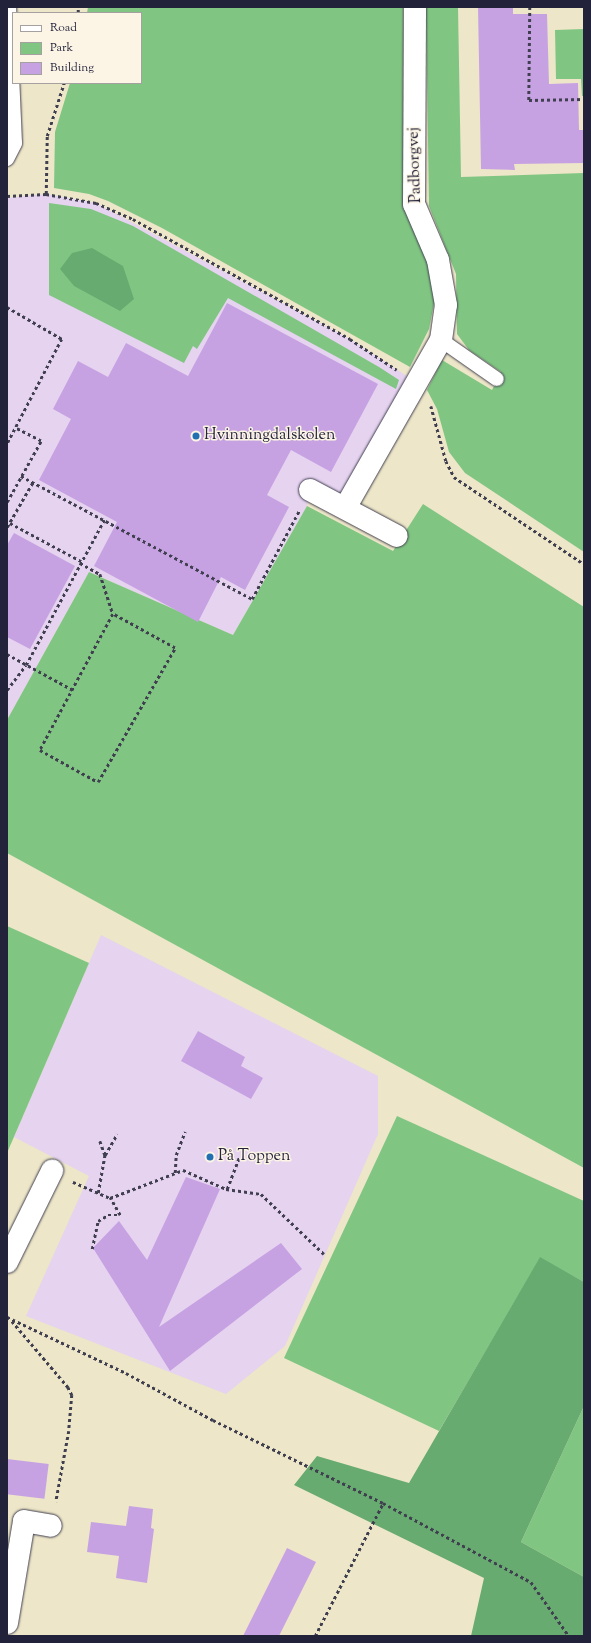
<!DOCTYPE html>
<html>
<head>
<meta charset="utf-8">
<style>
  body { margin:0 }
  #map { position:relative; width:591px; height:1643px; overflow:hidden; background:#ede6c8; font-family:"Sorts Mill Goudy",serif }
  div>[style] { position:absolute }
  .built>* { inset:0; background:#e5d3f0 }
  .green>* { inset:0; background:#80c682 }
  .forest>* { inset:0; background:#68ab70 }
  .building>* { inset:0; background:#c7a2e2; transform-origin:0 0 }
  .path>* { height:2.5px; margin-top:-1.25px; transform-origin:0; background:repeating-linear-gradient(90deg,#403f50 0 3px,transparent 0 6px) }
  .roads { filter:drop-shadow(0 0 1px #403f50) drop-shadow(0 0 1px #403f50) }
  .service>* { height:14px; margin:-7px; padding:0 7px; transform-origin:7px; border-radius:7px; background:#fff }
  .minor>* { height:22px; margin:-11px; padding:0 11px; transform-origin:11px; border-radius:11px; background:#fff }
  .dots>* { width:11px; height:11px; translate:-50% -50%; box-sizing:border-box; border:2px solid #fcf5e5; border-radius:50% }
  span { translate:-50% -50%; white-space:nowrap; text-align:center; line-height:1.15; -webkit-text-stroke:3px #fcf5e5; paint-order:stroke }
  .street-label { font-size:16px; color:#22223b }
  .poi-label { font-size:16px; color:#22223b }
  .left { translate:0 -50%; text-align:left }
  .frame { position:absolute; inset:0; border:8px solid #22223b; pointer-events:none }
  .legend { position:absolute; left:12px; top:12px; width:130px; height:72px; box-sizing:border-box; background:#fcf5e5; border:1px solid #a5a1a1; margin:0; padding:5px 7px; list-style:none; font-size:12px; color:#22223b }
  .legend li { display:flex; align-items:center; gap:8px; height:20px }
  .legend b { width:20px; border:1px solid #a5a1a1 }
</style>
</head>
<body>
<div id="map">
  <div class="built">
    <i style="clip-path:polygon(46px 194px,96px 203px,350px 339px,416px 382px,345px 508px,310px 490px,307px 506px,233px 635px,89px 572px,7px 720px,7px 198px)"></i>
    <i style="clip-path:polygon(101px 935px,378px 1076px,378px 1134px,285px 1346px,226px 1394px,26px 1316px,89px 1176px,14px 1137px)"></i>
  </div>
  <div class="green">
    <i style="clip-path:polygon(88px 7px,403px 7px,403px 181px,409px 220px,433px 271px,435px 298px,429px 329px,410px 367px,162px 228px,108px 201px,89px 194px,54px 188px,55px 132px,70px 83px,141px 83px,141px 13px,87px 13px)"></i>
    <i style="clip-path:polygon(426px 7px,458px 7px,461px 177px,584px 173px,584px 552px,465px 473px,449px 452px,437px 409px,427px 390px,442px 360px,492px 390px,501px 372px,469px 350px,457px 334px,456px 274px,429px 206px)"></i>
    <i style="clip-path:polygon(584px 29px,584px 96px,582px 96px,581px 79px,556px 79px,555px 30px)"></i>
    <i style="clip-path:polygon(49px 203px,91px 209px,133px 226px,379px 367px,399px 380px,396px 389px,228px 298px,197px 349px,193px 346px,184px 363px,49px 295px)"></i>
    <i style="clip-path:polygon(423px 504px,584px 607px,584px 1168px,7px 853px,7px 720px,89px 572px,233px 635px,307px 506px,393px 551px)"></i>
    <i style="clip-path:polygon(7px 926px,89px 963px,7px 1153px)"></i>
    <i style="clip-path:polygon(397px 1116px,584px 1201px,584px 1282px,540px 1258px,439px 1431px,284px 1358px)"></i>
    <i style="clip-path:polygon(584px 1406px,584px 1577px,521px 1542px)"></i>
  </div>
  <div class="forest">
    <i style="clip-path:polygon(92px 248px,123px 266px,134px 299px,120px 311px,74px 286px,60px 269px,72px 253px)"></i>
    <i style="clip-path:polygon(540px 1257px,584px 1282px,584px 1406px,521px 1542px,584px 1577px,584px 1636px,471px 1636px,484px 1578px,294px 1485px,317px 1456px,409px 1483px)"></i>
  </div>
  <div class="building">
    <i style="clip-path:polygon(478px 7px,513px 7px,513px 14px,547px 14px,549px 84px,578px 83px,579px 130px,584px 130px,584px 163px,514px 164px,515px 170px,481px 169px)"></i>
    <i style="clip-path:polygon(227px 303px,378px 384px,331px 472px,291px 450px,267px 495px,289px 507px,245px 590px,221px 577px,198px 622px,94px 566px,117px 522px,39px 480px,71px 419px,53px 409px,78px 361px,108px 377px,126px 343px,188px 376px)"></i>
    <i style="clip-path:polygon(14px 533px,75px 566px,30px 649px,7px 637px,7px 545px)"></i>
    <i style="clip-path:polygon(198px 1031px,245px 1057px,241px 1066px,263px 1078px,251px 1099px,181px 1061px)"></i>
    <i style="clip-path:polygon(186px 1177px,220px 1189px,159px 1327px,281px 1243px,302px 1269px,170px 1371px,93px 1248px,119px 1221px,147px 1260px)"></i>
    <i style="left:7px;top:1459px;width:42px;height:35px;rotate:7deg"></i>
    <i style="clip-path:polygon(129px 1506px,153px 1509px,151px 1528px,154px 1529px,147px 1583px,116px 1578px,119px 1556px,87px 1552px,91px 1522px,126px 1526px)"></i>
    <i style="clip-path:polygon(287px 1548px,316px 1562px,279px 1636px,243px 1636px)"></i>
  </div>
  <div class="path">
    <i style="left:530px;top:7px;width:93px;rotate:90.6deg"></i>
    <i style="left:529px;top:100px;width:55px;rotate:-1deg"></i>
    <i style="left:78px;top:13px;width:6px;rotate:-90deg"></i>
    <i style="left:46px;top:194px;width:58px;rotate:-89deg"></i>
    <i style="left:47px;top:136px;width:56px;rotate:-72.2deg"></i>
    <i style="left:7px;top:196px;width:39px;rotate:-3deg"></i>
    <i style="left:46px;top:194px;width:51px;rotate:10.2deg"></i>
    <i style="left:96px;top:203px;width:40px;rotate:23.4deg"></i>
    <i style="left:133px;top:219px;width:248px;rotate:28.9deg"></i>
    <i style="left:350px;top:339px;width:56px;rotate:33.4deg"></i>
    <i style="left:7px;top:307px;width:64px;rotate:30.2deg"></i>
    <i style="left:62px;top:339px;width:119px;rotate:117.6deg"></i>
    <i style="left:431px;top:406px;width:57px;rotate:74.7deg"></i>
    <i style="left:446px;top:461px;width:18px;rotate:63deg"></i>
    <i style="left:454px;top:477px;width:156px;rotate:33.8deg"></i>
    <i style="left:21px;top:476px;width:262px;rotate:28deg"></i>
    <i style="left:252px;top:599px;width:100px;rotate:-61.9deg"></i>
    <i style="left:7px;top:502px;width:70px;rotate:-60.9deg"></i>
    <i style="left:41px;top:441px;width:30px;rotate:-153deg"></i>
    <i style="left:10px;top:523px;width:81px;rotate:28.2deg"></i>
    <i style="left:7px;top:527px;width:52px;rotate:-60deg"></i>
    <i style="left:80px;top:563px;width:23px;rotate:29deg"></i>
    <i style="left:100px;top:574px;width:42px;rotate:72deg"></i>
    <i style="left:113px;top:614px;width:154px;rotate:118.2deg"></i>
    <i style="left:40px;top:750px;width:66px;rotate:28.9deg"></i>
    <i style="left:98px;top:782px;width:155px;rotate:-60.1deg"></i>
    <i style="left:175px;top:648px;width:71px;rotate:-151.3deg"></i>
    <i style="left:7px;top:654px;width:75px;rotate:28.6deg"></i>
    <i style="left:7px;top:690px;width:31px;rotate:-53deg"></i>
    <i style="left:26px;top:665px;width:165px;rotate:-61.7deg"></i>
    <i style="left:100px;top:1141px;width:15px;rotate:70deg"></i>
    <i style="left:175px;top:1173px;width:18px;rotate:-87deg"></i>
    <i style="left:176px;top:1155px;width:25px;rotate:-69deg"></i>
    <i style="left:73px;top:1182px;width:40px;rotate:23.4deg"></i>
    <i style="left:110px;top:1198px;width:78px;rotate:-21deg"></i>
    <i style="left:183px;top:1170px;width:47px;rotate:23.8deg"></i>
    <i style="left:226px;top:1189px;width:35px;rotate:8deg"></i>
    <i style="left:261px;top:1194px;width:87px;rotate:43.6deg"></i>
    <i style="left:227px;top:1189px;width:34px;rotate:-69deg"></i>
    <i style="left:98px;top:1193px;width:39px;rotate:-80deg"></i>
    <i style="left:105px;top:1155px;width:24px;rotate:-60deg"></i>
    <i style="left:92px;top:1249px;width:29px;rotate:-78deg"></i>
    <i style="left:98px;top:1221px;width:12px;rotate:-31deg"></i>
    <i style="left:108px;top:1215px;width:12px"></i>
    <i style="left:120px;top:1215px;width:20px;rotate:-120deg"></i>
    <i style="left:7px;top:1317px;width:132px;rotate:25.2deg"></i>
    <i style="left:126px;top:1373px;width:99px;rotate:28.4deg"></i>
    <i style="left:213px;top:1420px;width:189px;rotate:26deg"></i>
    <i style="left:383px;top:1503px;width:168px;rotate:28.1deg"></i>
    <i style="left:531px;top:1582px;width:66px;rotate:54.9deg"></i>
    <i style="left:12px;top:1321px;width:87px;rotate:49.7deg"></i>
    <i style="left:68px;top:1387px;width:9px;rotate:63deg"></i>
    <i style="left:72px;top:1395px;width:36px;rotate:95deg"></i>
    <i style="left:69px;top:1431px;width:72px;rotate:100.4deg"></i>
    <i style="left:315px;top:1636px;width:149px;rotate:-62.9deg"></i>
  </div>
  <div class="roads">
    <div class="service">
      <i style="left:7px;top:159px;width:18px;rotate:-63deg"></i>
      <i style="left:15px;top:143px;width:136px;rotate:-92.5deg"></i>
      <i style="left:441px;top:340px;width:68px;rotate:34.9deg"></i>
    </div>
    <div class="minor">
      <i style="left:310px;top:490px;width:98px;rotate:27.9deg"></i>
      <i style="left:345px;top:508px;width:193px;rotate:-60.3deg"></i>
      <i style="left:441px;top:340px;width:35px;rotate:-82deg"></i>
      <i style="left:446px;top:305px;width:46px;rotate:-100.1deg"></i>
      <i style="left:438px;top:260px;width:61px;rotate:-113.2deg"></i>
      <i style="left:414px;top:204px;width:197px;rotate:-89.7deg"></i>
      <i style="left:7px;top:1262px;width:102px;rotate:-63.7deg"></i>
      <i style="left:7px;top:1623px;width:103px;rotate:-80.5deg"></i>
      <i style="left:24px;top:1521px;width:27px;rotate:10deg"></i>
    </div>
  </div>
  <div class="dots">
    <i style="left:196px;top:436px;background:#1f6fb2"></i>
    <i style="left:210px;top:1157px;background:#1f6fb2"></i>
  </div>
  <div class="street-label">
    <span style="left:416px;top:165px;rotate:-92deg">Padborgvej</span>
  </div>
  <div class="poi-label">
    <span class="left" style="left:204px;top:436px">Hvinningdalskolen</span>
    <span class="left" style="left:218px;top:1157px">På Toppen</span>
  </div>
  <div class="frame"></div>
  <ul class="legend">
  <li><b style="height:5px;background:#fff"></b>Road</li>
  <li><b style="height:11px;background:#80c682"></b>Park</li>
  <li><b style="height:11px;background:#c7a2e2"></b>Building</li>
  </ul>
</div>
</body>
</html>
